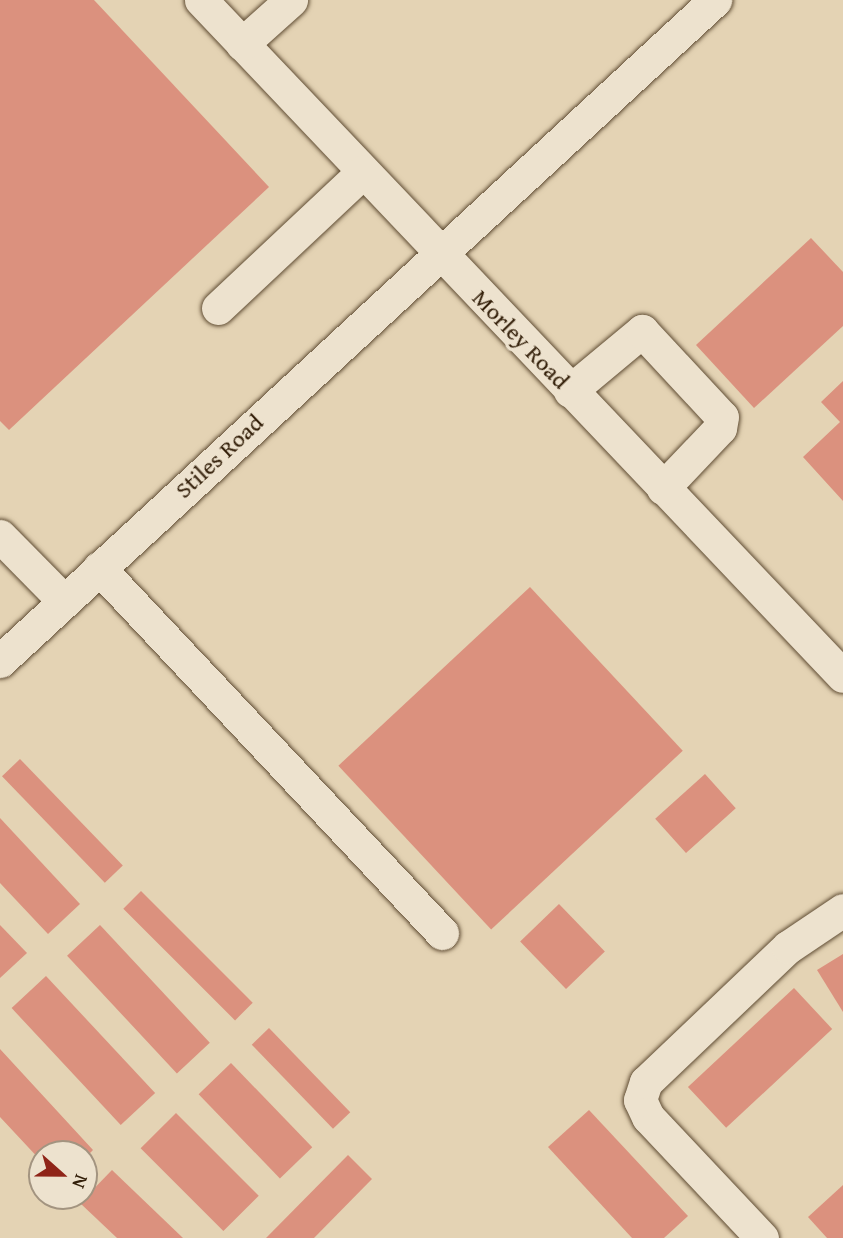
<!DOCTYPE html>
<html>
<head>
<meta charset="utf-8">
<style>
  body { margin:0 }
  #map { position:relative; width:843px; height:1238px; overflow:hidden; background:#e4d3b4; font-family:"Gentium Book Plus",serif }
  div>[style] { position:absolute }
  .building>* { inset:0; background:#db917e; transform-origin:0 0 }
  .roads { filter:drop-shadow(0 0 2px #604d34) drop-shadow(0 0 2px #604d34) }
  .minor>* { height:33px; margin:-16.5px; padding:0 16.5px; transform-origin:16.5px; border-radius:16.5px; background:#ede2ce }
  span { translate:-50% -50%; white-space:nowrap; text-align:center; line-height:1.15; -webkit-text-stroke:7px #ede2ce; paint-order:stroke }
  .street-label { font-size:24px; color:#34200a }
  .north { position:absolute; left:28px; top:1140px; width:70px; height:70px; box-sizing:border-box; background:#ede2ce; border:2px solid #a39480; border-radius:50%; rotate:111deg; font-size:19px; font-weight:700; line-height:28px; text-align:center; color:#34200a }
  .north::after { content:''; display:block; margin:auto; width:24px; height:32px; background:#8f2418; clip-path:polygon(50% 0,100% 100%,50% 72%,0 100%) }
</style>
</head>
<body>
<div id="map">
  <div class="building">
    <i style="clip-path:polygon(0 0,94px 0,269px 187px,9px 430px,0 421px)"></i>
    <i style="clip-path:polygon(811px 238px,843px 272px,843px 326px,754px 408px,696px 345px)"></i>
    <i style="clip-path:polygon(843px 381px,843px 501px,803px 457px,840px 422px,821px 402px)"></i>
    <i style="left:530px;top:587px;width:224px;height:262px;rotate:47deg"></i>
    <i style="left:20px;top:759px;width:148px;height:25px;rotate:46deg"></i>
    <i style="left:705px;top:774px;width:46px;height:67px;rotate:48deg"></i>
    <i style="clip-path:polygon(0 818px,80px 904px,48px 934px,0 883px)"></i>
    <i style="left:141px;top:891px;width:158px;height:25px;rotate:45deg"></i>
    <i style="left:559px;top:904px;width:66px;height:54px;rotate:46deg"></i>
    <i style="clip-path:polygon(0 925px,27px 953px,0 978px)"></i>
    <i style="left:100px;top:925px;width:161px;height:45px;rotate:47deg"></i>
    <i style="clip-path:polygon(843px 954px,843px 1012px,817px 970px)"></i>
    <i style="left:46px;top:976px;width:160px;height:47px;rotate:47deg"></i>
    <i style="left:794px;top:988px;width:56px;height:145px;rotate:47deg"></i>
    <i style="left:269px;top:1028px;width:117px;height:24px;rotate:46deg"></i>
    <i style="clip-path:polygon(0 1049px,93px 1150px,84px 1159px,42px 1154px,42px 1162px,0 1117px)"></i>
    <i style="left:231px;top:1063px;width:117px;height:45px;rotate:46deg"></i>
    <i style="clip-path:polygon(589px 1110px,688px 1216px,664px 1238px,632px 1238px,548px 1147px)"></i>
    <i style="left:176px;top:1113px;width:117px;height:50px;rotate:45deg"></i>
    <i style="clip-path:polygon(348px 1155px,372px 1179px,314px 1238px,266px 1238px)"></i>
    <i style="clip-path:polygon(112px 1170px,183px 1238px,117px 1238px,80px 1203px)"></i>
    <i style="clip-path:polygon(843px 1185px,843px 1238px,827px 1238px,808px 1217px)"></i>
  </div>
  <div class="roads">
    <div class="minor">
      <i style="left:201px;top:0;width:932px;rotate:46.48deg"></i>
      <i style="left:242px;top:44px;width:66px;rotate:-41.9deg"></i>
      <i style="left:218px;top:308px;width:199px;rotate:-43.2deg"></i>
      <i style="left:570px;top:391px;width:94px;rotate:-39.8deg"></i>
      <i style="left:642px;top:331px;width:117px;rotate:47.1deg"></i>
      <i style="left:722px;top:417px;width:11px;rotate:100deg"></i>
      <i style="left:720px;top:428px;width:83px;rotate:133.5deg"></i>
      <i style="left:0;top:536px;width:91px;rotate:45.4deg"></i>
      <i style="left:99px;top:568px;width:501px;rotate:46.78deg"></i>
      <i style="left:0;top:661px;width:974px;rotate:-42.75deg"></i>
      <i style="left:762px;top:1238px;width:166px;rotate:-133.3deg"></i>
      <i style="left:648px;top:1117px;width:19px;rotate:-115deg"></i>
      <i style="left:640px;top:1100px;width:19px;rotate:-72deg"></i>
      <i style="left:646px;top:1082px;width:196px;rotate:-43.6deg"></i>
      <i style="left:788px;top:947px;width:66px;rotate:-33.9deg"></i>
    </div>
  </div>
  <div class="street-label">
    <span style="left:521px;top:339px;rotate:46deg">Morley Road</span>
    <span style="left:219px;top:456px;rotate:-43deg">Stiles Road</span>
  </div>
  <div class="north">N</div>
</div>
</body>
</html>
